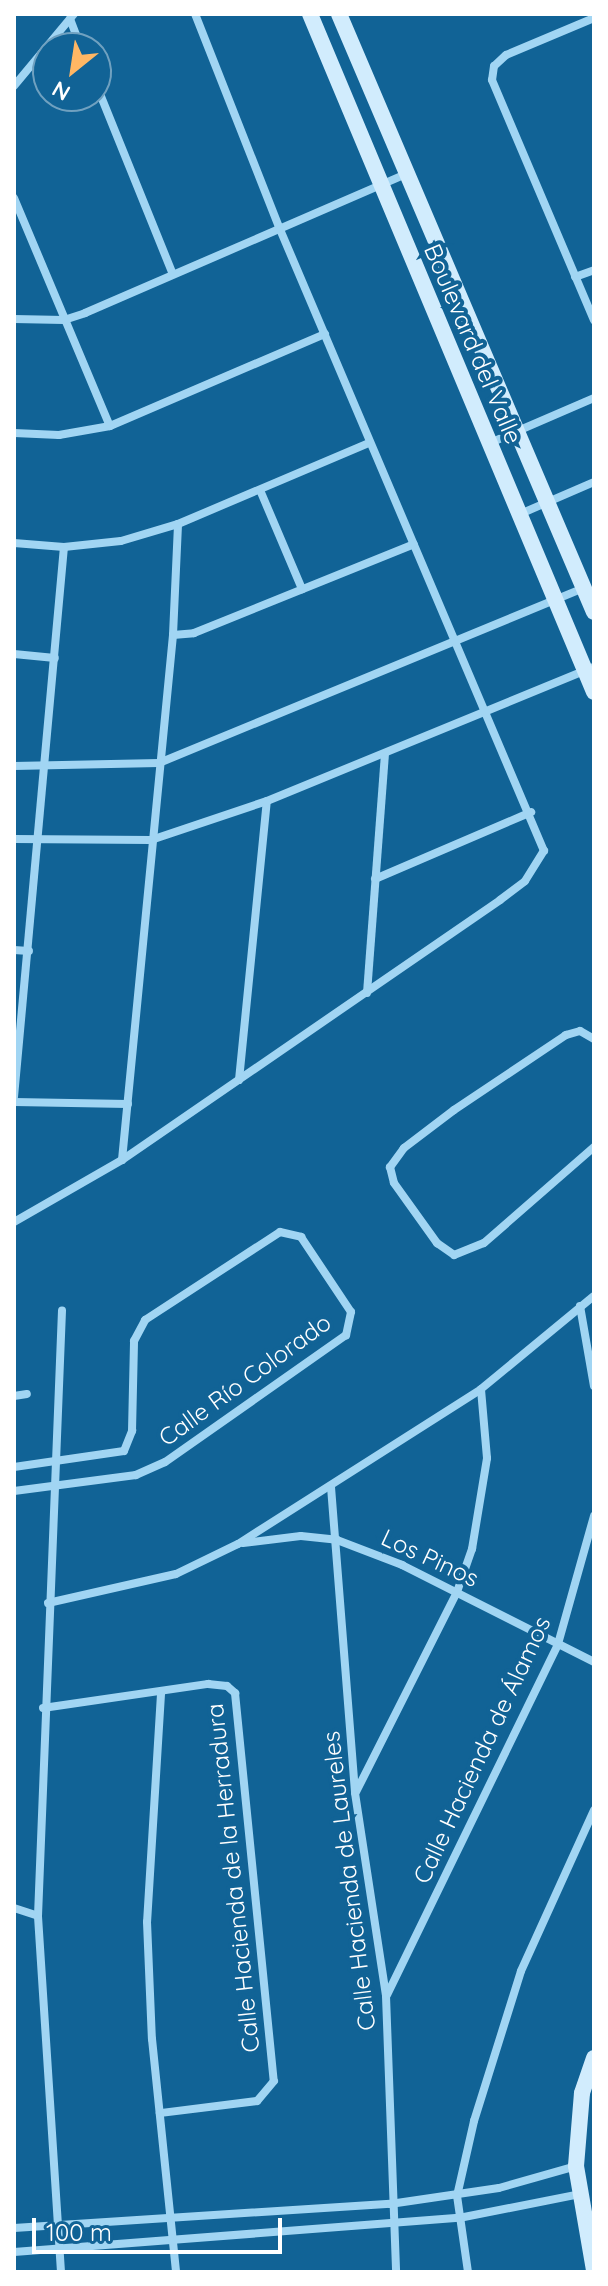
<!DOCTYPE html>
<html>
<head>
<meta charset="utf-8">
<style>
  body { margin:0 }
  #map { position:relative; width:608px; height:2286px; overflow:hidden; background:#116396; font-family:Quicksand,sans-serif }
  div>[style] { position:absolute }
  .street>* { height:8px; margin:-4px; padding:0 4px; transform-origin:4px; border-radius:4px; background:#a1d5f3 }
  .secondary>* { height:16px; margin:-8px; padding:0 8px; transform-origin:8px; border-radius:8px; background:#d1ecfd }
  span { translate:-50% -50%; white-space:nowrap; text-align:center; line-height:1.15; -webkit-text-stroke:8px #116396; paint-order:stroke }
  .street-label { font-size:24px; color:#fff }
  .frame { position:absolute; inset:0; border:16px solid #fff; pointer-events:none }
  .north { position:absolute; left:32px; top:32px; width:80px; height:80px; box-sizing:border-box; background:#116396; border:2px solid #70a1c0; border-radius:50%; rotate:210deg; font-size:22px; font-weight:700; line-height:32px; text-align:center; color:#fff }
  .north::after { content:''; display:block; margin:auto; width:28px; height:36px; background:#ffb764; clip-path:polygon(50% 0,100% 100%,50% 72%,0 100%) }
  .scale { position:absolute; left:32px; top:2218px; width:250px; height:36px; box-sizing:border-box; border:4px solid #fff; border-top:0; padding-left:10px; font-size:24px; line-height:28px; white-space:nowrap; color:#fff; -webkit-text-stroke:6px #116396; paint-order:stroke }
</style>
</head>
<body>
<div id="map">
  <div class="street">
    <i style="left:594px;top:18px;width:95px;rotate:157.2deg"></i>
    <i style="left:506px;top:55px;width:16px;rotate:137deg"></i>
    <i style="left:494px;top:66px;width:14px;rotate:98deg"></i>
    <i style="left:492px;top:80px;width:261px;rotate:67deg"></i>
    <i style="left:70px;top:19px;width:31px;rotate:69deg"></i>
    <i style="left:96px;top:84px;width:203px;rotate:68deg"></i>
    <i style="left:14px;top:86px;width:94px;rotate:-50.2deg"></i>
    <i style="left:14px;top:198px;width:247px;rotate:67.2deg"></i>
    <i style="left:575px;top:277px;width:20px;rotate:-20deg"></i>
    <i style="left:14px;top:319px;width:50px;rotate:1.1deg"></i>
    <i style="left:64px;top:320px;width:22px;rotate:-18deg"></i>
    <i style="left:85px;top:313px;width:352px;rotate:-23.4deg"></i>
    <i style="left:14px;top:433px;width:45px;rotate:2.5deg"></i>
    <i style="left:59px;top:435px;width:52px;rotate:-10deg"></i>
    <i style="left:110px;top:426px;width:234px;rotate:-23.2deg"></i>
    <i style="left:490px;top:443px;width:113px;rotate:-23.4deg"></i>
    <i style="left:260px;top:490px;width:108px;rotate:67deg"></i>
    <i style="left:520px;top:514px;width:81px;rotate:-23.4deg"></i>
    <i style="left:14px;top:543px;width:50px;rotate:4.6deg"></i>
    <i style="left:64px;top:547px;width:57px;rotate:-6deg"></i>
    <i style="left:121px;top:541px;width:59px;rotate:-16.6deg"></i>
    <i style="left:178px;top:524px;width:207px;rotate:-23deg"></i>
    <i style="left:173px;top:635px;width:21px;rotate:-5deg"></i>
    <i style="left:194px;top:633px;width:237px;rotate:-22deg"></i>
    <i style="left:14px;top:654px;width:41px;rotate:5.6deg"></i>
    <i style="left:14px;top:766px;width:145px;rotate:-1.2deg"></i>
    <i style="left:159px;top:763px;width:459px;rotate:-22.4deg"></i>
    <i style="left:14px;top:839px;width:137px;rotate:0.4deg"></i>
    <i style="left:151px;top:840px;width:122px;rotate:-18.6deg"></i>
    <i style="left:267px;top:801px;width:353px;rotate:-22.3deg"></i>
    <i style="left:375px;top:879px;width:170px;rotate:-23.2deg"></i>
    <i style="left:14px;top:950px;width:15px;rotate:4deg"></i>
    <i style="left:367px;top:993px;width:240px;rotate:-85.7deg"></i>
    <i style="left:594px;top:1039px;width:16px;rotate:-150deg"></i>
    <i style="left:580px;top:1031px;width:15px;rotate:164deg"></i>
    <i style="left:566px;top:1035px;width:135px;rotate:146.2deg"></i>
    <i style="left:454px;top:1110px;width:63px;rotate:142.8deg"></i>
    <i style="left:404px;top:1148px;width:24px;rotate:126deg"></i>
    <i style="left:390px;top:1167px;width:16px;rotate:76deg"></i>
    <i style="left:394px;top:1183px;width:74px;rotate:54.4deg"></i>
    <i style="left:437px;top:1243px;width:21px;rotate:35deg"></i>
    <i style="left:454px;top:1255px;width:32px;rotate:-22deg"></i>
    <i style="left:484px;top:1243px;width:146px;rotate:-41.1deg"></i>
    <i style="left:239px;top:1080px;width:280px;rotate:-84.3deg"></i>
    <i style="left:14px;top:1097px;width:552px;rotate:-84.81deg"></i>
    <i style="left:14px;top:1102px;width:114px;rotate:1deg"></i>
    <i style="left:122px;top:1160px;width:527px;rotate:-84.45deg"></i>
    <i style="left:173px;top:635px;width:111px;rotate:-87.4deg"></i>
    <i style="left:14px;top:1222px;width:125px;rotate:-29.9deg"></i>
    <i style="left:122px;top:1160px;width:459px;rotate:-34.5deg"></i>
    <i style="left:500px;top:900px;width:31px;rotate:-37deg"></i>
    <i style="left:525px;top:881px;width:36px;rotate:-58deg"></i>
    <i style="left:544px;top:851px;width:678px;rotate:-113.01deg"></i>
    <i style="left:279px;top:227px;width:229px;rotate:-111.5deg"></i>
    <i style="left:580px;top:1306px;width:81px;rotate:80.1deg"></i>
    <i style="left:14px;top:1396px;width:13px;rotate:-9deg"></i>
    <i style="left:14px;top:1467px;width:111px;rotate:-8.3deg"></i>
    <i style="left:124px;top:1451px;width:22px;rotate:-68deg"></i>
    <i style="left:132px;top:1431px;width:90px;rotate:-88.7deg"></i>
    <i style="left:134px;top:1341px;width:24px;rotate:-62deg"></i>
    <i style="left:145px;top:1320px;width:161px;rotate:-33.1deg"></i>
    <i style="left:280px;top:1232px;width:22px;rotate:13deg"></i>
    <i style="left:301px;top:1237px;width:90px;rotate:56.3deg"></i>
    <i style="left:351px;top:1312px;width:24px;rotate:102deg"></i>
    <i style="left:346px;top:1335px;width:221px;rotate:144.9deg"></i>
    <i style="left:165px;top:1462px;width:32px;rotate:156deg"></i>
    <i style="left:136px;top:1475px;width:123px;rotate:172.5deg"></i>
    <i style="left:331px;top:1487px;width:307px;rotate:85.5deg"></i>
    <i style="left:355px;top:1793px;width:205px;rotate:81.3deg"></i>
    <i style="left:386px;top:1996px;width:276px;rotate:87.9deg"></i>
    <i style="left:243px;top:1543px;width:58px;rotate:-6.9deg"></i>
    <i style="left:301px;top:1536px;width:36px;rotate:6deg"></i>
    <i style="left:337px;top:1540px;width:70px;rotate:21deg"></i>
    <i style="left:402px;top:1565px;width:215px;rotate:26.8deg"></i>
    <i style="left:48px;top:1603px;width:131px;rotate:-12.8deg"></i>
    <i style="left:176px;top:1574px;width:69px;rotate:-25.8deg"></i>
    <i style="left:238px;top:1544px;width:288px;rotate:-32.5deg"></i>
    <i style="left:481px;top:1389px;width:146px;rotate:-39.5deg"></i>
    <i style="left:161px;top:1694px;width:228px;rotate:93.5deg"></i>
    <i style="left:147px;top:1922px;width:117px;rotate:87.6deg"></i>
    <i style="left:152px;top:2039px;width:234px;rotate:84.1deg"></i>
    <i style="left:43px;top:1708px;width:167px;rotate:-8.3deg"></i>
    <i style="left:208px;top:1684px;width:19px;rotate:6deg"></i>
    <i style="left:227px;top:1686px;width:11px;rotate:41deg"></i>
    <i style="left:235px;top:1693px;width:390px;rotate:84.3deg"></i>
    <i style="left:274px;top:2081px;width:26px;rotate:130deg"></i>
    <i style="left:257px;top:2101px;width:98px;rotate:172.9deg"></i>
    <i style="left:356px;top:1792px;width:224px;rotate:-63.2deg"></i>
    <i style="left:457px;top:1592px;width:46px;rotate:-70.8deg"></i>
    <i style="left:472px;top:1549px;width:92px;rotate:-80.6deg"></i>
    <i style="left:487px;top:1458px;width:69px;rotate:-95deg"></i>
    <i style="left:14px;top:1908px;width:25px;rotate:18deg"></i>
    <i style="left:387px;top:1995px;width:390px;rotate:-64deg"></i>
    <i style="left:558px;top:1644px;width:133px;rotate:-74.3deg"></i>
    <i style="left:14px;top:2228px;width:377px;rotate:-3.7deg"></i>
    <i style="left:390px;top:2204px;width:110px;rotate:-8.4deg"></i>
    <i style="left:499px;top:2188px;width:80px;rotate:-15.9deg"></i>
    <i style="left:14px;top:2252px;width:446px;rotate:-4.4deg"></i>
    <i style="left:459px;top:2218px;width:123px;rotate:-11.2deg"></i>
    <i style="left:61px;top:2272px;width:357px;rotate:-93.7deg"></i>
    <i style="left:38px;top:1916px;width:606px;rotate:-87.73deg"></i>
    <i style="left:468px;top:2272px;width:77px;rotate:-98.2deg"></i>
    <i style="left:457px;top:2196px;width:77px;rotate:-77.2deg"></i>
    <i style="left:474px;top:2121px;width:157px;rotate:-72.6deg"></i>
    <i style="left:521px;top:1971px;width:177px;rotate:-65.6deg"></i>
  </div>
  <div class="secondary">
    <i style="left:310px;top:14px;width:735px;rotate:67.27deg"></i>
    <i style="left:339px;top:14px;width:650px;rotate:66.91deg"></i>
    <i style="left:594px;top:2058px;width:37px;rotate:109deg"></i>
    <i style="left:582px;top:2093px;width:73px;rotate:94.7deg"></i>
    <i style="left:576px;top:2166px;width:106px;rotate:80.2deg"></i>
  </div>
  <div class="street-label">
    <span style="left:473px;top:344px;rotate:67deg">Boulevard del Valle</span>
    <span style="left:245px;top:1380px;rotate:-36deg">Calle Río Colorado</span>
    <span style="left:430px;top:1558px;rotate:25deg">Los Pinos</span>
    <span style="left:482px;top:1750px;rotate:-65deg">Calle Hacienda de Álamos</span>
    <span style="left:233px;top:1878px;rotate:-96deg">Calle Hacienda de la Herradura</span>
    <span style="left:349px;top:1881px;rotate:-97deg">Calle Hacienda de Laureles</span>
  </div>
  <div class="frame"></div>
  <div class="north">N</div>
  <div class="scale">100 m</div>
</div>
</body>
</html>
